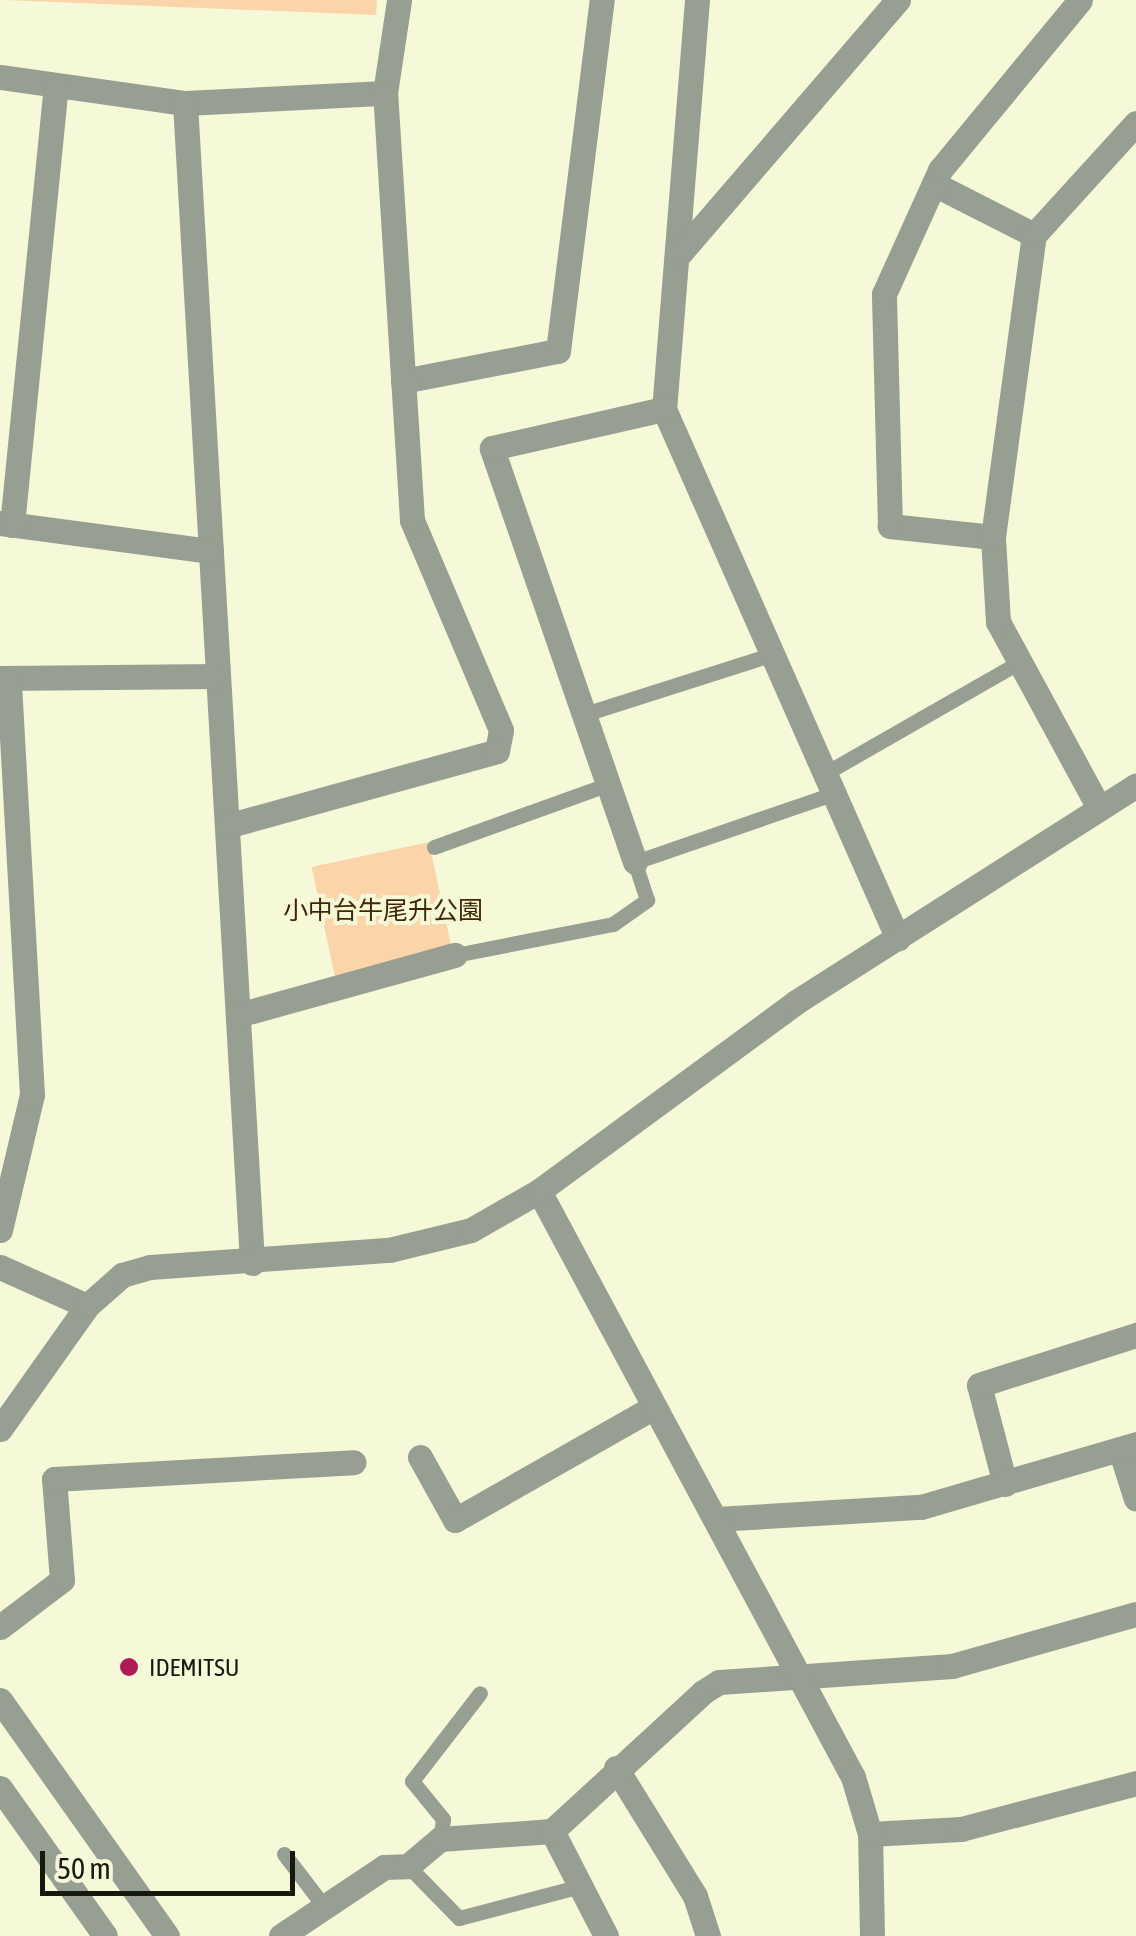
<!DOCTYPE html>
<html>
<head>
<meta charset="utf-8">
<style>
  body { margin:0 }
  #map { position:relative; width:1136px; height:1936px; overflow:hidden; background:#f6f9d8; font-family:"Asap Condensed","Noto Sans JP",sans-serif }
  div>[style] { position:absolute }
  .green>* { inset:0; background:#fbd4a9; transform-origin:0 0 }
  .service>* { height:15px; margin:-7.5px; padding:0 7.5px; transform-origin:7.5px; border-radius:7.5px; background:#979f92 }
  .minor>* { height:25px; margin:-12.5px; padding:0 12.5px; transform-origin:12.5px; border-radius:12.5px; background:#979f92 }
  .tertiary>* { height:25px; margin:-12.5px; padding:0 12.5px; transform-origin:12.5px; border-radius:12.5px; background:#979f92 }
  .dots>* { width:28px; height:28px; translate:-50% -50%; box-sizing:border-box; border:5px solid #f6f9d8; border-radius:50% }
  span { translate:-50% -50%; white-space:nowrap; text-align:center; line-height:1.15; -webkit-text-stroke:8px #f6f9d8; paint-order:stroke }
  .park-label { font-size:25px; color:#412601 }
  .poi-label { font-size:25px; color:#18190e }
  .left { translate:0 -50%; text-align:left }
  .scale { position:absolute; left:40px; top:1851px; width:255px; height:45px; box-sizing:border-box; border:5px solid #18190e; border-top:0; padding-left:12px; font-size:30px; line-height:35px; white-space:nowrap; color:#18190e; -webkit-text-stroke:8px #f6f9d8; paint-order:stroke }
</style>
</head>
<body>
<div id="map">
  <div class="green">
    <i style="clip-path:polygon(5px 0,377px 0,376px 15px)"></i>
    <i style="left:429px;top:842px;width:112px;height:120px;rotate:78deg"></i>
  </div>
  <div class="service">
    <i style="left:585px;top:714px;width:197px;rotate:-17.7deg"></i>
    <i style="left:824px;top:774px;width:224px;rotate:-29.8deg"></i>
    <i style="left:434px;top:847px;width:186px;rotate:-19.8deg"></i>
    <i style="left:455px;top:955px;width:161px;rotate:-11.1deg"></i>
    <i style="left:613px;top:924px;width:42px;rotate:-35.2deg"></i>
    <i style="left:647px;top:900px;width:40px;rotate:-108deg"></i>
    <i style="left:635px;top:862px;width:208px;rotate:-19deg"></i>
    <i style="left:440px;top:1839px;width:20px;rotate:-81deg"></i>
    <i style="left:443px;top:1819px;width:49px;rotate:-129.2deg"></i>
    <i style="left:412px;top:1781px;width:111px;rotate:-52.3deg"></i>
    <i style="left:284px;top:1854px;width:64px;rotate:52.6deg"></i>
    <i style="left:408px;top:1866px;width:73px;rotate:45.6deg"></i>
    <i style="left:459px;top:1918px;width:126px;rotate:-14.7deg"></i>
  </div>
  <div class="minor">
    <i style="left:697px;top:0;width:410px;rotate:94.6deg"></i>
    <i style="left:664px;top:409px;width:579px;rotate:66.18deg"></i>
    <i style="left:0;top:77px;width:187px;rotate:8deg"></i>
    <i style="left:185px;top:103px;width:200px;rotate:-2.9deg"></i>
    <i style="left:385px;top:93px;width:94px;rotate:-81.4deg"></i>
    <i style="left:185px;top:103px;width:1162px;rotate:86.69deg"></i>
    <i style="left:934px;top:184px;width:112px;rotate:27deg"></i>
    <i style="left:681px;top:252px;width:333px;rotate:-49.3deg"></i>
    <i style="left:403px;top:381px;width:158px;rotate:-11deg"></i>
    <i style="left:558px;top:351px;width:354px;rotate:-82.9deg"></i>
    <i style="left:0;top:523px;width:213px;rotate:7.6deg"></i>
    <i style="left:12px;top:525px;width:439px;rotate:-84.3deg"></i>
    <i style="left:993px;top:537px;width:104px;rotate:-173.9deg"></i>
    <i style="left:890px;top:526px;width:232px;rotate:-91.5deg"></i>
    <i style="left:884px;top:294px;width:136px;rotate:-65.7deg"></i>
    <i style="left:940px;top:170px;width:220px;rotate:-50.5deg"></i>
    <i style="left:0;top:678px;width:218px;rotate:-0.5deg"></i>
    <i style="left:1098px;top:806px;width:209px;rotate:-118.5deg"></i>
    <i style="left:998px;top:622px;width:85px;rotate:-93.4deg"></i>
    <i style="left:993px;top:537px;width:305px;rotate:-82.3deg"></i>
    <i style="left:1034px;top:235px;width:151px;rotate:-47.7deg"></i>
    <i style="left:227px;top:826px;width:280px;rotate:-15.5deg"></i>
    <i style="left:497px;top:751px;width:21px;rotate:-79deg"></i>
    <i style="left:501px;top:730px;width:228px;rotate:-113deg"></i>
    <i style="left:412px;top:520px;width:428px;rotate:-93.6deg"></i>
    <i style="left:635px;top:862px;width:438px;rotate:-109.1deg"></i>
    <i style="left:492px;top:448px;width:176px;rotate:-12.8deg"></i>
    <i style="left:238px;top:1015px;width:225px;rotate:-15.5deg"></i>
    <i style="left:0;top:1230px;width:139px;rotate:-76.7deg"></i>
    <i style="left:32px;top:1095px;width:416px;rotate:-93.2deg"></i>
    <i style="left:0;top:1267px;width:95px;rotate:24.1deg"></i>
    <i style="left:1120px;top:1449px;width:52px;rotate:72.3deg"></i>
    <i style="left:420px;top:1457px;width:72px;rotate:60.9deg"></i>
    <i style="left:455px;top:1520px;width:229px;rotate:-29.6deg"></i>
    <i style="left:1005px;top:1484px;width:102px;rotate:-104.7deg"></i>
    <i style="left:979px;top:1385px;width:165px;rotate:-17.7deg"></i>
    <i style="left:716px;top:1519px;width:205px;rotate:-3.4deg"></i>
    <i style="left:921px;top:1507px;width:224px;rotate:-16.3deg"></i>
    <i style="left:0;top:1627px;width:78px;rotate:-37.2deg"></i>
    <i style="left:62px;top:1580px;width:101px;rotate:-94.5deg"></i>
    <i style="left:54px;top:1479px;width:300px;rotate:-3.2deg"></i>
    <i style="left:616px;top:1768px;width:150px;rotate:58.3deg"></i>
    <i style="left:695px;top:1896px;width:42px;rotate:72deg"></i>
    <i style="left:281px;top:1936px;width:124px;rotate:-33.8deg"></i>
    <i style="left:384px;top:1867px;width:24px;rotate:-2deg"></i>
    <i style="left:408px;top:1866px;width:42px;rotate:-40.2deg"></i>
    <i style="left:440px;top:1839px;width:112px;rotate:-4.1deg"></i>
    <i style="left:606px;top:1936px;width:118px;rotate:-117.2deg"></i>
    <i style="left:552px;top:1831px;width:205px;rotate:-42.6deg"></i>
    <i style="left:703px;top:1692px;width:19px;rotate:-32deg"></i>
    <i style="left:719px;top:1682px;width:234px;rotate:-3.9deg"></i>
    <i style="left:952px;top:1666px;width:191px;rotate:-15.8deg"></i>
    <i style="left:872px;top:1936px;width:102px;rotate:-91.1deg"></i>
    <i style="left:870px;top:1834px;width:91px;rotate:-3.1deg"></i>
    <i style="left:961px;top:1829px;width:181px;rotate:-14.7deg"></i>
  </div>
  <div class="tertiary">
    <i style="left:539px;top:1191px;width:665px;rotate:61.82deg"></i>
    <i style="left:853px;top:1777px;width:59px;rotate:73.4deg"></i>
    <i style="left:0;top:1429px;width:151px;rotate:-54.7deg"></i>
    <i style="left:87px;top:1306px;width:47px;rotate:-41.5deg"></i>
    <i style="left:122px;top:1275px;width:29px;rotate:-16deg"></i>
    <i style="left:150px;top:1267px;width:240px;rotate:-4.1deg"></i>
    <i style="left:389px;top:1250px;width:84px;rotate:-13.7deg"></i>
    <i style="left:471px;top:1230px;width:78px;rotate:-29.8deg"></i>
    <i style="left:539px;top:1191px;width:319px;rotate:-36.3deg"></i>
    <i style="left:796px;top:1002px;width:403px;rotate:-32.5deg"></i>
    <i style="left:0;top:1700px;width:289px;rotate:54.7deg"></i>
    <i style="left:0;top:1788px;width:181px;rotate:54.6deg"></i>
  </div>
  <div class="dots">
    <i style="left:129px;top:1667px;background:#ad1c52"></i>
  </div>
  <div class="park-label">
    <span style="left:383px;top:910px">小中台牛尾升公園</span>
  </div>
  <div class="poi-label">
    <span class="left" style="left:149px;top:1667px">IDEMITSU</span>
  </div>
  <div class="scale">50 m</div>
</div>
</body>
</html>
